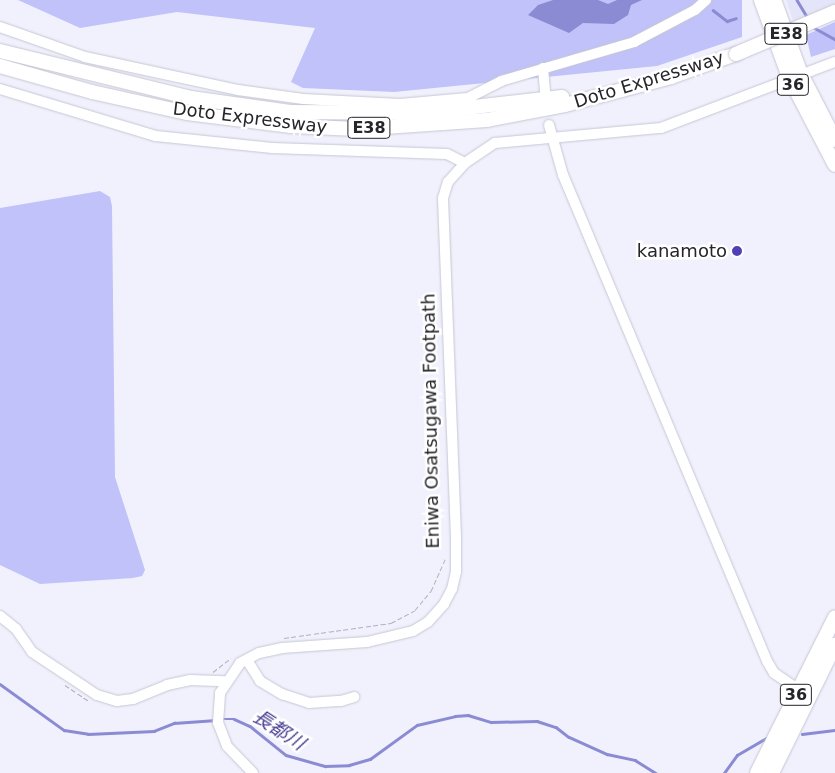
<!DOCTYPE html>
<html>
<head>
<meta charset="utf-8">
<style>
  body { margin:0 }
  #map { position:relative; width:835px; height:773px; overflow:hidden; background:#f1f1fe; font-family:"DejaVu Sans","Noto Sans JP",sans-serif }
  div>[style] { position:absolute }
  .built>* { inset:0; background:#e4e5f9 }
  .green>* { inset:0; background:#c0c2f9 }
  .water>* { inset:0; background:#8b8bd3 }
  .stream>* { height:2.5px; margin:-1.25px; padding:0 1.25px; transform-origin:1.25px; border-radius:1.25px; background:#8b8bd3 }
  .path>* { height:1px; margin-top:-0.5px; transform-origin:0; background:repeating-linear-gradient(90deg,#b1b1bc 0 5px,transparent 0 7.5px) }
  .roads { filter:drop-shadow(0 0 1px #c6c7d3) drop-shadow(0 0 1px #c6c7d3) }
  .minor>* { height:10px; margin:-5px; padding:0 5px; transform-origin:5px; border-radius:5px; background:#fff }
  .highway>* { height:14px; margin:-7px; padding:0 7px; transform-origin:7px; border-radius:7px; background:#fff }
  .bridges { filter:drop-shadow(0 0 1px #c6c7d3) drop-shadow(0 0 1px #c6c7d3) }
  .highway-bridge>* { height:14px; margin:-7px; padding:0 7px; transform-origin:7px; border-radius:7px; background:#fff }
  .dots>* { width:14px; height:14px; translate:-50% -50%; box-sizing:border-box; border:2px solid #fff; border-radius:50% }
  span { translate:-50% -50%; white-space:nowrap; text-align:center; line-height:1.15; -webkit-text-stroke:5px #fff; paint-order:stroke }
  .shield-label span { padding:1px 4px; background:#fff; border:1px solid; border-radius:4px; -webkit-text-stroke-width:0 }
  .shield-label { font-size:16px; color:#25252a; font-weight:700 }
  .street-label { font-size:18px; color:#25252a }
  .poi-label { font-size:18px; color:#25252a }
  .right { translate:-100% -50%; text-align:right }
  .water-label { font-size:19px; color:#453c92; font-style:italic }
</style>
</head>
<body>
<div id="map">
  <div class="built">
    <i style="clip-path:polygon(786px 0,835px 0,835px 4px,794px 24px)"></i>
  </div>
  <div class="green">
    <i style="clip-path:polygon(18px 0,742px 0,742px 37px,657px 66px,394px 92px,303px 88px,291px 82px,315px 28px,177px 12px,80px 28px)"></i>
    <i style="clip-path:polygon(835px 22px,835px 49px,811px 57px,806px 35px)"></i>
    <i style="clip-path:polygon(100px 191px,110px 197px,112px 206px,115px 477px,145px 570px,142px 576px,133px 578px,40px 584px,0 565px,0 208px)"></i>
  </div>
  <div class="water">
    <i style="clip-path:polygon(553px 0,598px 0,608px 4px,617px 0,642px 0,631px 5px,628px 15px,614px 24px,583px 23px,569px 33px,528px 15px,538px 5px)"></i>
  </div>
  <div class="stream">
    <i style="left:797px;top:0;width:21px;rotate:59deg"></i>
    <i style="left:713px;top:10px;width:18px;rotate:38deg"></i>
    <i style="left:727px;top:21px;width:9px;rotate:-18deg"></i>
    <i style="left:813px;top:27px;width:25px;rotate:29deg"></i>
    <i style="left:0;top:684px;width:79px;rotate:35.7deg"></i>
    <i style="left:64px;top:730px;width:24px;rotate:9deg"></i>
    <i style="left:88px;top:734px;width:66px;rotate:-2.6deg"></i>
    <i style="left:154px;top:731px;width:22px;rotate:-22deg"></i>
    <i style="left:174px;top:723px;width:42px;rotate:-4.1deg"></i>
    <i style="left:222px;top:719px;width:12px"></i>
    <i style="left:234px;top:719px;width:17px;rotate:24deg"></i>
    <i style="left:250px;top:726px;width:46px;rotate:38.9deg"></i>
    <i style="left:286px;top:755px;width:41px;rotate:15.8deg"></i>
    <i style="left:325px;top:766px;width:24px;rotate:-2deg"></i>
    <i style="left:349px;top:765px;width:22px;rotate:-16deg"></i>
    <i style="left:370px;top:759px;width:58px;rotate:-35.9deg"></i>
    <i style="left:417px;top:725px;width:39px;rotate:-13deg"></i>
    <i style="left:455px;top:716px;width:13px;rotate:-4deg"></i>
    <i style="left:468px;top:715px;width:24px;rotate:17deg"></i>
    <i style="left:491px;top:722px;width:46px;rotate:-1.2deg"></i>
    <i style="left:537px;top:721px;width:20px;rotate:18deg"></i>
    <i style="left:556px;top:727px;width:16px;rotate:38deg"></i>
    <i style="left:569px;top:737px;width:42px;rotate:24.1deg"></i>
    <i style="left:607px;top:754px;width:29px;rotate:12deg"></i>
    <i style="left:635px;top:760px;width:25px;rotate:32deg"></i>
    <i style="left:802px;top:734px;width:33px;rotate:-7deg"></i>
    <i style="left:724px;top:773px;width:22px;rotate:-54deg"></i>
    <i style="left:737px;top:755px;width:34px;rotate:-30deg"></i>
  </div>
  <div class="path">
    <i style="left:284px;top:638px;width:108px;rotate:-8deg"></i>
    <i style="left:391px;top:623px;width:27px;rotate:-28deg"></i>
    <i style="left:415px;top:610px;width:25px;rotate:-50deg"></i>
    <i style="left:431px;top:591px;width:36px;rotate:-66deg"></i>
    <i style="left:213px;top:672px;width:23px;rotate:-38deg"></i>
    <i style="left:65px;top:685px;width:30px;rotate:34deg"></i>
  </div>
  <div class="roads">
    <div class="minor">
      <i style="left:0;top:27px;width:90px;rotate:19.4deg"></i>
      <i style="left:85px;top:57px;width:157px;rotate:12.2deg"></i>
      <i style="left:238px;top:90px;width:66px;rotate:7.9deg"></i>
      <i style="left:303px;top:99px;width:97px;rotate:3deg"></i>
      <i style="left:400px;top:104px;width:68px;rotate:-5deg"></i>
      <i style="left:468px;top:98px;width:37px;rotate:-27deg"></i>
      <i style="left:501px;top:81px;width:139px;rotate:-16.3deg"></i>
      <i style="left:634px;top:42px;width:69px;rotate:-27.7deg"></i>
      <i style="left:695px;top:10px;width:15px;rotate:-42deg"></i>
      <i style="left:543px;top:68px;width:24px;rotate:85deg"></i>
      <i style="left:0;top:89px;width:163px;rotate:16.8deg"></i>
      <i style="left:156px;top:136px;width:117px;rotate:5.9deg"></i>
      <i style="left:272px;top:148px;width:175px;rotate:2deg"></i>
      <i style="left:447px;top:154px;width:20px;rotate:27deg"></i>
      <i style="left:549px;top:125px;width:52px;rotate:74.4deg"></i>
      <i style="left:563px;top:175px;width:527px;rotate:67.23deg"></i>
      <i style="left:767px;top:661px;width:14px;rotate:60deg"></i>
      <i style="left:774px;top:673px;width:30px;rotate:34deg"></i>
      <i style="left:0;top:616px;width:21px;rotate:39deg"></i>
      <i style="left:16px;top:629px;width:28px;rotate:55deg"></i>
      <i style="left:32px;top:652px;width:78px;rotate:33.5deg"></i>
      <i style="left:97px;top:695px;width:21px;rotate:17deg"></i>
      <i style="left:117px;top:701px;width:16px;rotate:-7deg"></i>
      <i style="left:133px;top:699px;width:37px;rotate:-22deg"></i>
      <i style="left:167px;top:685px;width:24px;rotate:-12deg"></i>
      <i style="left:190px;top:680px;width:35px;rotate:2deg"></i>
      <i style="left:247px;top:660px;width:25px;rotate:58deg"></i>
      <i style="left:260px;top:681px;width:26px;rotate:31deg"></i>
      <i style="left:282px;top:694px;width:28px;rotate:18deg"></i>
      <i style="left:309px;top:703px;width:32px;rotate:-4deg"></i>
      <i style="left:341px;top:701px;width:14px;rotate:-17deg"></i>
      <i style="left:253px;top:773px;width:37px;rotate:-134deg"></i>
      <i style="left:227px;top:746px;width:25px;rotate:-111deg"></i>
      <i style="left:218px;top:723px;width:30px;rotate:-86deg"></i>
      <i style="left:220px;top:693px;width:36px;rotate:-56deg"></i>
      <i style="left:240px;top:663px;width:21px;rotate:-28deg"></i>
      <i style="left:259px;top:653px;width:24px;rotate:-12deg"></i>
      <i style="left:282px;top:648px;width:85px;rotate:-4deg"></i>
      <i style="left:367px;top:642px;width:47px;rotate:-13.4deg"></i>
      <i style="left:413px;top:631px;width:17px;rotate:-31deg"></i>
      <i style="left:428px;top:622px;width:24px;rotate:-48deg"></i>
      <i style="left:444px;top:604px;width:17px;rotate:-62deg"></i>
      <i style="left:452px;top:589px;width:17px;rotate:-77deg"></i>
      <i style="left:456px;top:572px;width:35px;rotate:-90deg"></i>
      <i style="left:456px;top:537px;width:339px;rotate:-92.2deg"></i>
      <i style="left:443px;top:198px;width:17px;rotate:-73deg"></i>
      <i style="left:448px;top:182px;width:25px;rotate:-48deg"></i>
      <i style="left:465px;top:163px;width:36px;rotate:-34deg"></i>
      <i style="left:495px;top:143px;width:167px;rotate:-5.2deg"></i>
      <i style="left:661px;top:128px;width:186px;rotate:-20.8deg"></i>
    </div>
    <div class="highway">
      <i style="left:761px;top:0;width:82px;rotate:70deg"></i>
      <i style="left:789px;top:77px;width:99px;rotate:62.4deg"></i>
      <i style="left:774px;top:0;width:79px;rotate:70deg"></i>
      <i style="left:801px;top:74px;width:74px;rotate:62.7deg"></i>
      <i style="left:0;top:51px;width:197px;rotate:13.8deg"></i>
      <i style="left:191px;top:98px;width:100px;rotate:8deg"></i>
      <i style="left:290px;top:112px;width:131px;rotate:0.4deg"></i>
      <i style="left:421px;top:113px;width:142px;rotate:-6.5deg"></i>
      <i style="left:0;top:66px;width:96px;rotate:15.8deg"></i>
      <i style="left:92px;top:92px;width:97px;rotate:12.5deg"></i>
      <i style="left:187px;top:113px;width:105px;rotate:7.1deg"></i>
      <i style="left:291px;top:126px;width:65px;rotate:2.6deg"></i>
      <i style="left:356px;top:129px;width:131px;rotate:-3.9deg"></i>
      <i style="left:487px;top:120px;width:79px;rotate:-10.9deg"></i>
      <i style="left:565px;top:105px;width:110px;rotate:-14.8deg"></i>
      <i style="left:671px;top:77px;width:69px;rotate:-19.5deg"></i>
      <i style="left:757px;top:773px;width:174px;rotate:-63.4deg"></i>
      <i style="left:772px;top:773px;width:143px;rotate:-63.8deg"></i>
    </div>
  </div>
  <div class="bridges">
    <div class="highway-bridge">
      <i style="left:736px;top:54px;width:108px;rotate:-23deg"></i>
    </div>
  </div>
  <div class="dots">
    <i style="left:737px;top:251px;background:#503fb6"></i>
  </div>
  <div class="shield-label">
    <span style="left:786px;top:34px">E38</span>
    <span style="left:793px;top:85px">36</span>
    <span style="left:369px;top:128px">E38</span>
    <span style="left:796px;top:695px">36</span>
  </div>
  <div class="street-label">
    <span style="left:649px;top:80px;rotate:-17deg">Doto Expressway</span>
    <span style="left:250px;top:118px;rotate:7deg">Doto Expressway</span>
    <span style="left:431px;top:421px;rotate:-91deg">Eniwa Osatsugawa Footpath</span>
  </div>
  <div class="poi-label">
    <span class="right" style="left:727px;top:251px">kanamoto</span>
  </div>
  <div class="water-label">
    <span style="left:279px;top:730px;rotate:33deg">長都川</span>
  </div>
</div>
</body>
</html>
